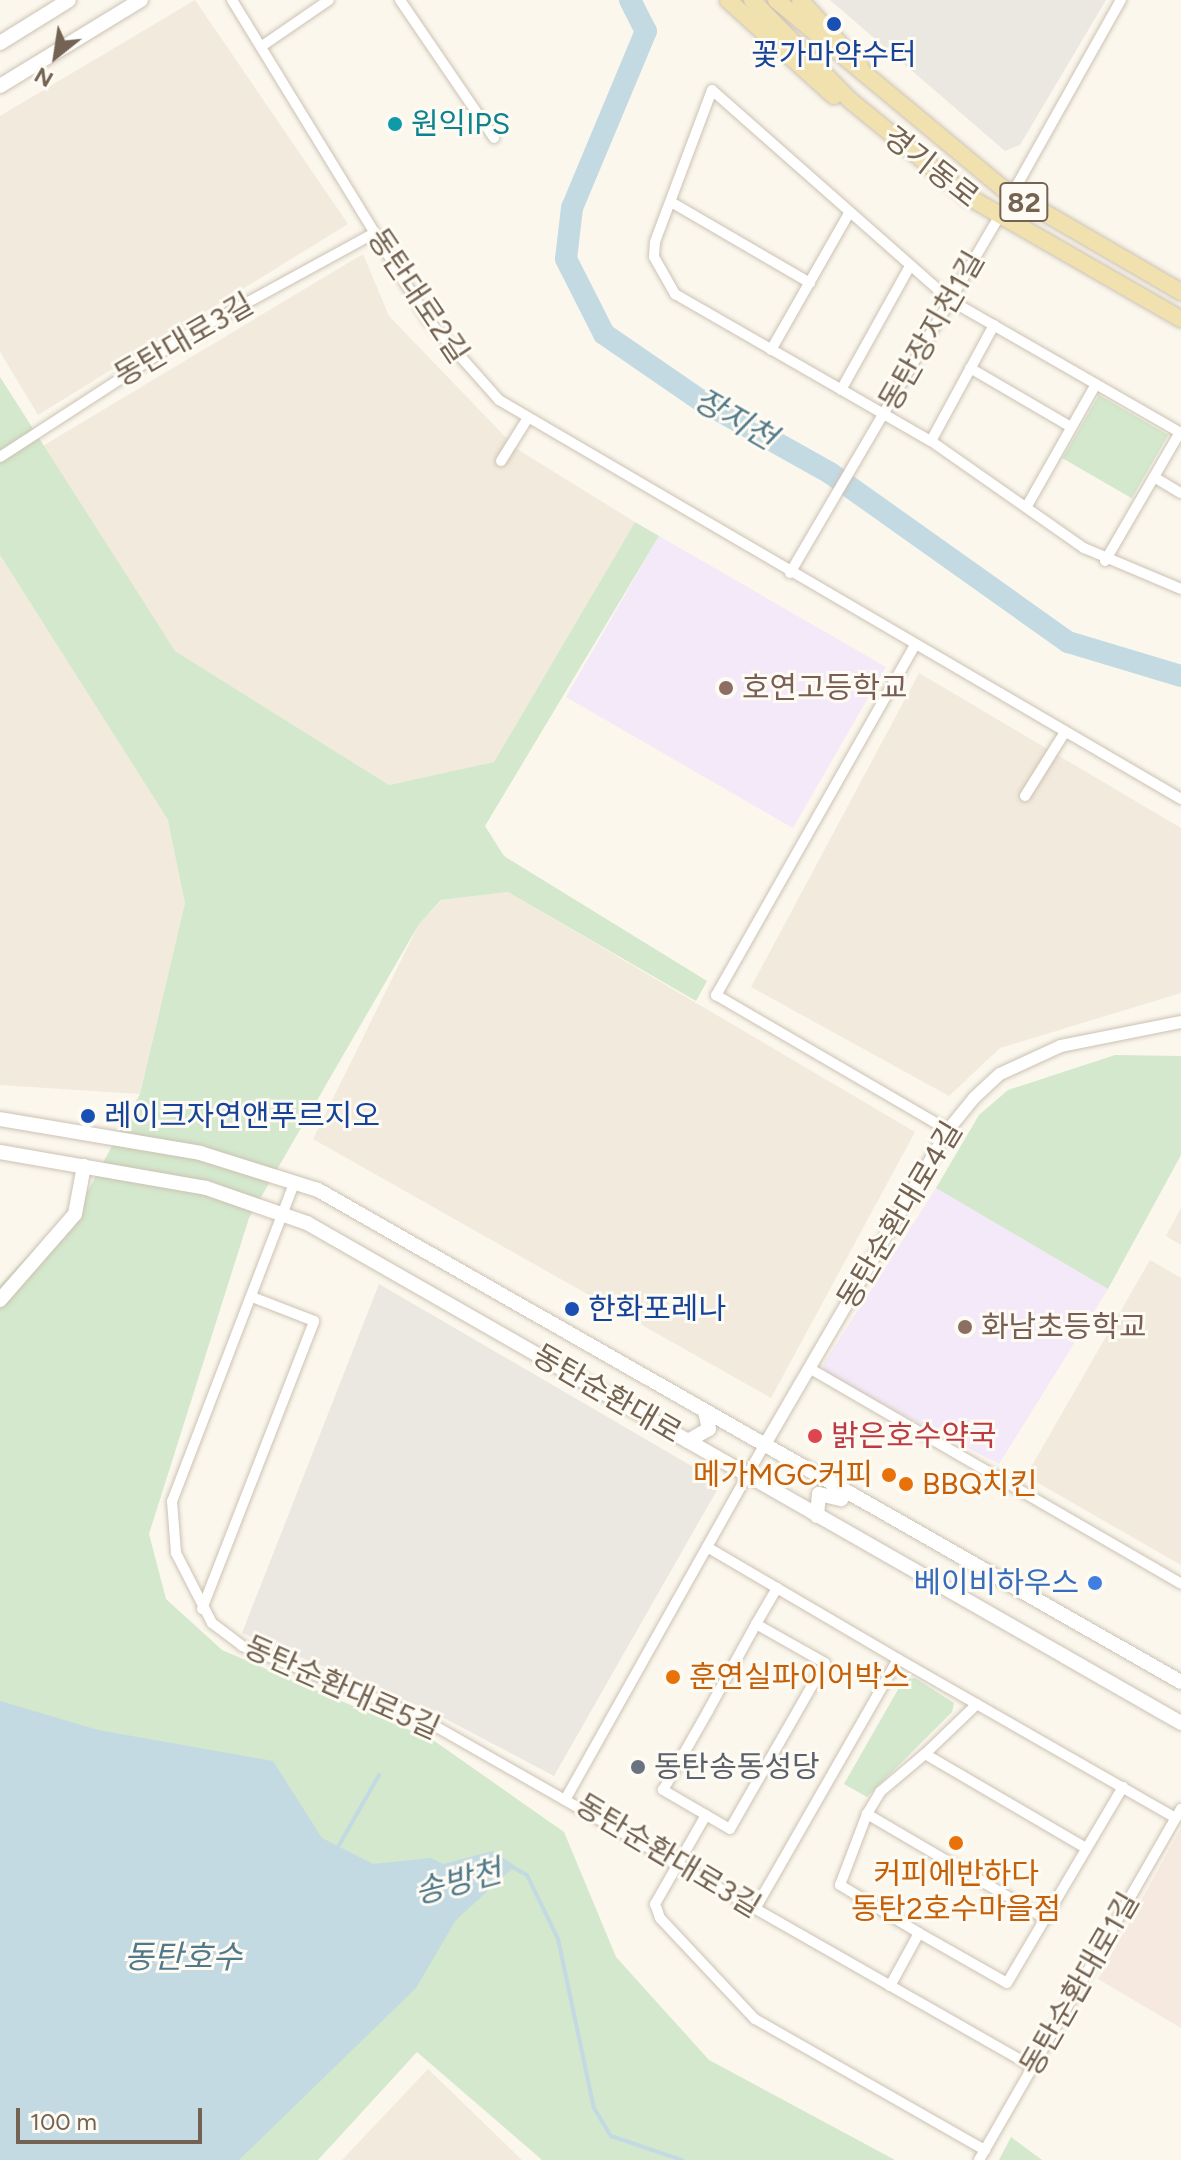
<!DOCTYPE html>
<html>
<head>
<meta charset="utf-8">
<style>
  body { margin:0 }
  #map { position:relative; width:1181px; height:2160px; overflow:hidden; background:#fbf7ed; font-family:Figtree,"Noto Sans KR",sans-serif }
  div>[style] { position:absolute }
  .residential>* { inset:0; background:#f2eadc }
  .commercial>* { inset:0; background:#f6e9df }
  .industrial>* { inset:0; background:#ebe7e1 }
  .education>* { inset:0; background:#f4e9f8; transform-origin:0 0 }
  .green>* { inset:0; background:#d3e8cc; transform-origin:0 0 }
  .water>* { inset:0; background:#c3dae3 }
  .stream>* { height:4px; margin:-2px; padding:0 2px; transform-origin:2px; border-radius:2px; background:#c3dae3 }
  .river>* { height:22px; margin:-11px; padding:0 11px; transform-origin:11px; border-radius:11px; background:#c3dae3 }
  .roads { filter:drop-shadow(0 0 2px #ccc2b3) drop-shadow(0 0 2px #ccc2b3) }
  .minor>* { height:10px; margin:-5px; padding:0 5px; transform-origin:5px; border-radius:5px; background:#fff }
  .tertiary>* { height:12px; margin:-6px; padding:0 6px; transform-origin:6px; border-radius:6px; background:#fff }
  .secondary>* { height:14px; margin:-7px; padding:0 7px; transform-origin:7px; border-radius:7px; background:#fff }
  .primary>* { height:16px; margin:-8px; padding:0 8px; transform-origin:8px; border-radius:8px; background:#f1e1ae }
  .dots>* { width:22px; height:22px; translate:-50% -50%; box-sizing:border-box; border:4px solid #fdfbf3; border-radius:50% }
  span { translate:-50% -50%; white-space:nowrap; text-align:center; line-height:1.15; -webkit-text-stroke:6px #fdfbf3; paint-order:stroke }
  .shield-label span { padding:2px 6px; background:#fdfbf3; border:2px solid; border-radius:6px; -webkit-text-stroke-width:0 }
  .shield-label { font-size:28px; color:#746352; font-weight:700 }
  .transit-label { font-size:30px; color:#164399 }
  .left { translate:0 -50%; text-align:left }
  .culture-label { font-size:30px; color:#0d838f }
  .street-label { font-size:30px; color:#746352 }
  .education-label { font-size:30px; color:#785e54 }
  .health-label { font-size:30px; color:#be3a42 }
  .food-label { font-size:30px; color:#c56008 }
  .right { translate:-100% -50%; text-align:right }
  .shop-label { font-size:30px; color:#366cbe }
  .worship-label { font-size:30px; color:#5b616d }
  .water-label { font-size:32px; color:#51798a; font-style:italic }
  .north { position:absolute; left:16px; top:16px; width:80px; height:80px; -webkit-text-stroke:6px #fdfbf3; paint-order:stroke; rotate:210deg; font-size:22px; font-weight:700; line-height:32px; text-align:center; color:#746352 }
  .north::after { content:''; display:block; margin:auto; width:28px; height:36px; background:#746352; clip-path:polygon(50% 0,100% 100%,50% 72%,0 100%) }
  .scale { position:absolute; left:16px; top:2108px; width:186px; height:36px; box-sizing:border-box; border:4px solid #746352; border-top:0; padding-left:10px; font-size:24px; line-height:28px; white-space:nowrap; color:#746352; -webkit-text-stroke:6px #fdfbf3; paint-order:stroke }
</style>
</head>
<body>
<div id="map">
  <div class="residential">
    <i style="clip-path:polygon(195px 0,348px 224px,38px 415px,0 352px,0 116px)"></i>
    <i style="clip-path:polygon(363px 254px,389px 316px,517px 449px,635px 522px,494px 762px,389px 785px,175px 651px,41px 447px)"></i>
    <i style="clip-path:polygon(0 555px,168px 820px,179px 857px,185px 903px,140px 1094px,0 1085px)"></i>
    <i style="clip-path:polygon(919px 673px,1181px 828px,1181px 993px,1000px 1048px,949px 1096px,751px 987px)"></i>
    <i style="clip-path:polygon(508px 892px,915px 1132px,771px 1398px,313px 1139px,419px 924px,442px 900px)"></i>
    <i style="clip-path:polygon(1181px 1208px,1181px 1245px,1166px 1236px)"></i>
    <i style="clip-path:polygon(1150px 1260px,1181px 1278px,1181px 1565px,1026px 1476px)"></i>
    <i style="clip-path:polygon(428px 2069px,522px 2160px,342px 2160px)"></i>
  </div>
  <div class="commercial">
    <i style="clip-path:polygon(1181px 1828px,1181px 2028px,1098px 1979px)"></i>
  </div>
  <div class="industrial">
    <i style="clip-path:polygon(830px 0,1106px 0,1020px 145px,1005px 151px)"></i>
    <i style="clip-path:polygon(379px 1284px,707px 1475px,717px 1490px,554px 1776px,423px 1707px,242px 1633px)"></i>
  </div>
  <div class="education">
    <i style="left:659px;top:536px;width:262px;height:186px;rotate:30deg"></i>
    <i style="clip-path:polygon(936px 1188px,1108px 1289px,999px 1464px,826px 1375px,823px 1365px)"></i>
  </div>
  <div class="green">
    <i style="clip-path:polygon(0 377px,175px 651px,389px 785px,494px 762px,635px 522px,659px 536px,485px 826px,504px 856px,707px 981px,696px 1001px,508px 892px,441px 900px,419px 924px,249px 1218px,149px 1534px,166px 1599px,222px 1650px,433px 1740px,564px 1832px,616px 1957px,709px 2060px,895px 2160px,542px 2160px,417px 2052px,318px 2160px,0 2160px,0 1285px,85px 1196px,140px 1094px,185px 903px,168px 820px,0 555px)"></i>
    <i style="left:1099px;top:395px;width:80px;height:73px;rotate:30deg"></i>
    <i style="clip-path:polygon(1115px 1055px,1181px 1056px,1181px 1155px,1108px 1289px,936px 1188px,979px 1115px,1008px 1090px)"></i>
    <i style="clip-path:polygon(915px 1678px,954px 1703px,952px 1712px,867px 1797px,844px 1784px,904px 1679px)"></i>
    <i style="clip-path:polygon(1011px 2137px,1042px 2160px,999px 2160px)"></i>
  </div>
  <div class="water">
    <i style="clip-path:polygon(0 1701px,98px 1730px,273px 1761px,322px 1838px,373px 1864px,431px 1858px,443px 1864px,493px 1851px,515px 1866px,456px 1920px,416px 1988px,239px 2160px,0 2160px)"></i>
  </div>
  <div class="stream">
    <i style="left:338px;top:1847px;width:83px;rotate:-60.3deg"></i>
    <i style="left:512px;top:1867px;width:17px;rotate:28deg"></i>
    <i style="left:527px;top:1875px;width:71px;rotate:64.2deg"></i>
    <i style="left:558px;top:1939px;width:173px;rotate:78deg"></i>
    <i style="left:594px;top:2108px;width:33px;rotate:59deg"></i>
    <i style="left:611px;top:2136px;width:75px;rotate:18.7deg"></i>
  </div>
  <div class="river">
    <i style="left:630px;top:0;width:35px;rotate:63deg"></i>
    <i style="left:646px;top:31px;width:192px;rotate:112.7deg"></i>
    <i style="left:572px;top:208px;width:51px;rotate:96.7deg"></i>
    <i style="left:566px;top:259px;width:84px;rotate:63.1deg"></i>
    <i style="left:604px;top:334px;width:116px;rotate:34.5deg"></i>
    <i style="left:700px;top:400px;width:149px;rotate:29.3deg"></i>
    <i style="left:830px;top:473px;width:292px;rotate:35.4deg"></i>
    <i style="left:1068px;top:642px;width:118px;rotate:16.7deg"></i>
  </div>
  <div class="roads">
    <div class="minor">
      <i style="left:232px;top:0;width:375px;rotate:58.5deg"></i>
      <i style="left:428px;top:320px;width:107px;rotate:48.4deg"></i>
      <i style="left:499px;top:400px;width:790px;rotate:30.33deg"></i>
      <i style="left:400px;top:0;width:167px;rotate:55.7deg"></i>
      <i style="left:262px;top:46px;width:81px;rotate:-34.5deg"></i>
      <i style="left:1012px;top:194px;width:223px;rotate:-60.7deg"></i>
      <i style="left:671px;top:202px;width:161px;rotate:30.2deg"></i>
      <i style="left:771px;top:350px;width:155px;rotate:-60.3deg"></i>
      <i style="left:970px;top:368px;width:117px;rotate:30.3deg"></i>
      <i style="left:841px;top:390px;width:140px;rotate:-60.9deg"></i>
      <i style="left:1181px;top:433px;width:267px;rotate:-150.1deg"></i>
      <i style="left:950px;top:300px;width:317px;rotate:-138.6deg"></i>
      <i style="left:712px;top:90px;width:162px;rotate:110.6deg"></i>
      <i style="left:655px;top:242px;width:15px;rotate:94deg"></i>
      <i style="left:654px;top:257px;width:43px;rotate:60.4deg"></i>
      <i style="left:675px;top:294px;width:295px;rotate:29.9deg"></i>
      <i style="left:931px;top:441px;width:187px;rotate:35deg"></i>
      <i style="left:1084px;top:548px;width:105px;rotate:22.9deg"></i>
      <i style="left:931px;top:441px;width:132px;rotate:-61.5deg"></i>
      <i style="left:0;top:457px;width:224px;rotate:-33deg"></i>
      <i style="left:188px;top:335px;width:212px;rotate:-28.7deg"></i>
      <i style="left:501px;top:461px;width:47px;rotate:-58deg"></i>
      <i style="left:1154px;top:477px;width:31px;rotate:31deg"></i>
      <i style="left:1027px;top:506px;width:140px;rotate:-60.5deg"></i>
      <i style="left:1105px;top:561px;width:149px;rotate:-59.8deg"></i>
      <i style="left:790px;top:573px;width:411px;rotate:-59.6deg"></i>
      <i style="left:915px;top:645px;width:403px;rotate:119.6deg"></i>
      <i style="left:716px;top:995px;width:268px;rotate:30.2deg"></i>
      <i style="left:1025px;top:796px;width:75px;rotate:-58deg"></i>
      <i style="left:295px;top:1181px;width:343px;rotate:111deg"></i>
      <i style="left:172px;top:1501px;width:52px;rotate:85.6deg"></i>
      <i style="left:176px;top:1553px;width:79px;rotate:62.8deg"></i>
      <i style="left:212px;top:1623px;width:38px;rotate:37deg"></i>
      <i style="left:242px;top:1646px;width:185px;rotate:21.6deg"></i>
      <i style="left:414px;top:1714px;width:713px;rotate:29.7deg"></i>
      <i style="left:809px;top:1368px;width:430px;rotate:30.1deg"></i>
      <i style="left:707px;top:1547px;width:221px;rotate:30.4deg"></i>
      <i style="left:202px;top:1609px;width:309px;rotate:-68.7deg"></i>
      <i style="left:314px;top:1321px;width:66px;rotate:-158.8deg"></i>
      <i style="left:756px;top:1624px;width:79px;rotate:29.5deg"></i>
      <i style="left:825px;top:1663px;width:191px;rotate:119.8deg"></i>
      <i style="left:730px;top:1829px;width:78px;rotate:-149.8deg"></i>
      <i style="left:663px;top:1790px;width:91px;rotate:-60.3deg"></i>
      <i style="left:708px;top:1711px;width:99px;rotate:-61.1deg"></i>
      <i style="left:756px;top:1624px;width:42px;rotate:-59.7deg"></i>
      <i style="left:925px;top:1754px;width:72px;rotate:-43.9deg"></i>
      <i style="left:565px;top:1800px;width:406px;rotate:-60.7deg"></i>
      <i style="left:867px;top:1814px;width:76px;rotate:110.8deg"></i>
      <i style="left:840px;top:1885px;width:92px;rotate:31.3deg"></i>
      <i style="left:706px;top:1815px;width:103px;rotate:119.8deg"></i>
      <i style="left:655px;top:1904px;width:15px;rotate:70deg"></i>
      <i style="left:660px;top:1918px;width:139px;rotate:46.8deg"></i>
      <i style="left:755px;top:2019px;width:265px;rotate:29.7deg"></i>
      <i style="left:755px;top:1909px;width:288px;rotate:-60.2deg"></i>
      <i style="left:898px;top:1659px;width:320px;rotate:29.8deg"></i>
      <i style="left:1046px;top:1919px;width:208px;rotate:-149.6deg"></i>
      <i style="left:867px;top:1814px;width:26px;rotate:-59deg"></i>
      <i style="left:880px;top:1792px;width:59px;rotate:-40.2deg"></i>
      <i style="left:925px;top:1754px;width:186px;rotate:30.3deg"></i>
      <i style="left:890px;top:1986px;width:60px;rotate:-61.3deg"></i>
      <i style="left:919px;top:1933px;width:101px;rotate:29.6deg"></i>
      <i style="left:1007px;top:1983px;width:228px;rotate:-59.4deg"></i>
      <i style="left:979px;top:2160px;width:405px;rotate:-60.1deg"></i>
    </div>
    <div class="tertiary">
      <i style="left:764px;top:1446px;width:366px;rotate:-59.8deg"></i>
      <i style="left:948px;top:1130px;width:41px;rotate:-50.9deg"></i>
      <i style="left:974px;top:1098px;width:35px;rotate:-43deg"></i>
      <i style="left:1000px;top:1074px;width:67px;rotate:-24.7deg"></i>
      <i style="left:1061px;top:1046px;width:122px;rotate:-11.3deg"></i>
    </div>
    <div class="secondary">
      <i style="left:0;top:43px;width:81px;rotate:-31.9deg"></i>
      <i style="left:0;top:86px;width:165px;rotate:-31.4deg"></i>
      <i style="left:0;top:1119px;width:203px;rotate:9.6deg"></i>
      <i style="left:200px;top:1153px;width:124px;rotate:17.4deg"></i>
      <i style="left:318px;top:1190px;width:993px;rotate:29.69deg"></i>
      <i style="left:0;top:1152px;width:209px;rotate:9.9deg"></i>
      <i style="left:206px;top:1188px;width:107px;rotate:19.1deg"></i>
      <i style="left:307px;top:1223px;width:1007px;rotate:29.77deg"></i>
      <i style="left:0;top:1300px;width:114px;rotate:-48.9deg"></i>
      <i style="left:75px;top:1214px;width:49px;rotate:-79.4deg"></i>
      <i style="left:688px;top:1441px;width:24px;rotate:-30deg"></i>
      <i style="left:709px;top:1429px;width:17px;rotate:-103deg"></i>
      <i style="left:817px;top:1516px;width:22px;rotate:-85deg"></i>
      <i style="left:819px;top:1494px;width:23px;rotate:13deg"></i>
    </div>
    <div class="primary">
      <i style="left:728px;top:0;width:143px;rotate:42.2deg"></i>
      <i style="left:752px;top:0;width:141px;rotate:45.6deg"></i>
      <i style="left:851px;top:101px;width:150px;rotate:39.3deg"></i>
      <i style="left:967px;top:196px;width:247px;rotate:29.9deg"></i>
      <i style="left:776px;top:0;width:296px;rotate:39.7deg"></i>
      <i style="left:1004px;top:189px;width:205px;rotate:30.2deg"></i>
      <i style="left:800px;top:0;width:89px;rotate:47.7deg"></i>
    </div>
  </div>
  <div class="dots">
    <i style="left:834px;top:24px;background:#1a4fb4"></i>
    <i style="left:395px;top:124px;background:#0f9aa8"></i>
    <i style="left:726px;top:688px;background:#8d6e63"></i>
    <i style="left:88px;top:1116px;background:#1a4fb4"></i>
    <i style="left:572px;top:1309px;background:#1a4fb4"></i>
    <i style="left:965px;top:1327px;background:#8d6e63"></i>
    <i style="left:815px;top:1436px;background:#e0444e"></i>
    <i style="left:889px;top:1475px;background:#e8710a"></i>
    <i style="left:906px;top:1484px;background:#e8710a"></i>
    <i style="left:1095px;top:1583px;background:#3f7fe0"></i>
    <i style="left:673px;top:1677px;background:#e8710a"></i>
    <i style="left:638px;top:1767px;background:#6b7280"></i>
    <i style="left:956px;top:1843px;background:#e8710a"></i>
  </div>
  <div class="shield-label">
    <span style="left:1024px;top:202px">82</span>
  </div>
  <div class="transit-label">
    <span style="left:834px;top:55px">꽃가마약수터</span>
    <span class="left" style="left:104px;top:1116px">레이크자연앤푸르지오</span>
    <span class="left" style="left:588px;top:1309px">한화포레나</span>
  </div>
  <div class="culture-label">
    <span class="left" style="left:411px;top:124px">원익IPS</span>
  </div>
  <div class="street-label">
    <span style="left:931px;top:167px;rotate:38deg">경기동로</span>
    <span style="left:418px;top:296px;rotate:56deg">동탄대로2길</span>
    <span style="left:932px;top:331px;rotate:-60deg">동탄장지천1길</span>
    <span style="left:184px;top:340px;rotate:-30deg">동탄대로3길</span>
    <span style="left:900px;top:1215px;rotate:-59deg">동탄순환대로4길</span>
    <span style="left:607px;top:1394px;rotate:30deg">동탄순환대로</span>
    <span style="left:342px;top:1688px;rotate:24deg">동탄순환대로5길</span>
    <span style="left:668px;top:1856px;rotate:31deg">동탄순환대로3길</span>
    <span style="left:1080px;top:1984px;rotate:-60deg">동탄순환대로1길</span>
  </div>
  <div class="education-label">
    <span class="left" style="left:742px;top:688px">호연고등학교</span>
    <span class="left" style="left:981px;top:1327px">화남초등학교</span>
  </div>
  <div class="health-label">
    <span class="left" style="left:831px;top:1436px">밝은호수약국</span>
  </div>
  <div class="food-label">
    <span class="right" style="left:873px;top:1475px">메가MGC커피</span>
    <span class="left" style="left:922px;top:1484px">BBQ치킨</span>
    <span class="left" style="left:689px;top:1677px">훈연실파이어박스</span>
    <span style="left:956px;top:1891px">커피에반하다<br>동탄2호수마을점</span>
  </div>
  <div class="shop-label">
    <span class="right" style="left:1079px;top:1583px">베이비하우스</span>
  </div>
  <div class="worship-label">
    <span class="left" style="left:654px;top:1767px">동탄송동성당</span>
  </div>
  <div class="water-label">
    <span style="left:735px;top:419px;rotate:30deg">장지천</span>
    <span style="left:458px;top:1882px;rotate:-15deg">송방천</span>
    <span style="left:183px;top:1957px">동탄호수</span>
  </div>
  <div class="north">N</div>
  <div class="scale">100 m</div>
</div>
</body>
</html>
